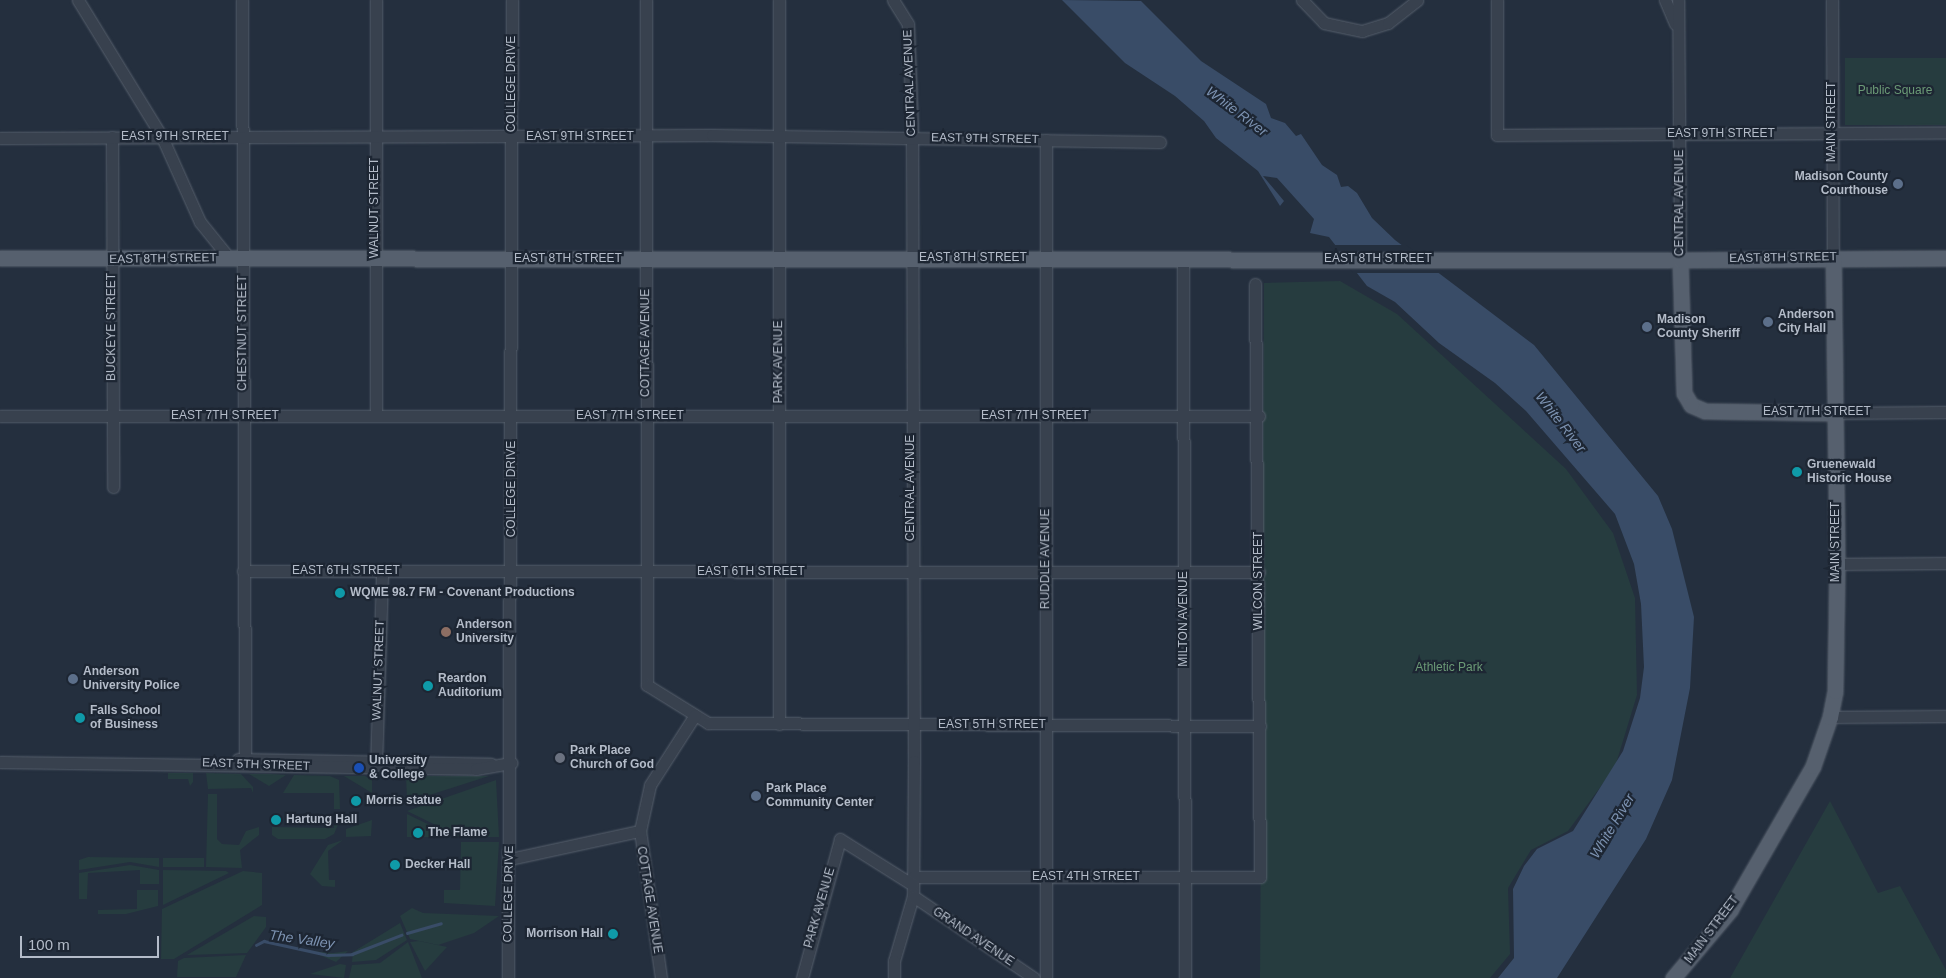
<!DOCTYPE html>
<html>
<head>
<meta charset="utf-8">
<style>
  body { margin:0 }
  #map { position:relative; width:1946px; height:978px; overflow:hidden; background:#242f3e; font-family:Helvetica,sans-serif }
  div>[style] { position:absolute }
  .green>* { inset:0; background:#263c3f; transform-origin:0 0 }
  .water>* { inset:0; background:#394c67 }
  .pier>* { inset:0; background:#242f3e }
  .stream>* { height:2.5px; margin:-1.25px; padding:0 1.25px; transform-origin:1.25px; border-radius:1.25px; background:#394c67 }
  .roads { filter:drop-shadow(0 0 1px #565f6c) drop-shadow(0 0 1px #565f6c) }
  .minor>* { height:11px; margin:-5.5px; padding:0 5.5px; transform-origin:5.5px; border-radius:5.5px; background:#38414e }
  .major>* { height:15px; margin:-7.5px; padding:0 7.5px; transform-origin:7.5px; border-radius:7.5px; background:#56606e }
  .dots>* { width:14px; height:14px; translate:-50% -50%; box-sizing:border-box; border:2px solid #1d2633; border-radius:50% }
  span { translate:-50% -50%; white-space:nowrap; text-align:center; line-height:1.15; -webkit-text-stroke:4.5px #1d2633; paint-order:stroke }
  .street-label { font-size:12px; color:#b4bcc9 }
  .park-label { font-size:12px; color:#6b9a76 }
  .poi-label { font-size:12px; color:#b4bcc9; font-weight:700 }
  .right { translate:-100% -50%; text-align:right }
  .left { translate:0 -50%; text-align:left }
  .water-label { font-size:14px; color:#7c92b1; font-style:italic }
  .scale { position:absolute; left:20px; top:936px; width:139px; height:22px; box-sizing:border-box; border:2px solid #b4bcc9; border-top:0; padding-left:6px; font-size:15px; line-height:18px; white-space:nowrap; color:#b4bcc9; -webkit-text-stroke:4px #1d2633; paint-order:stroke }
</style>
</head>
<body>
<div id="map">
  <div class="green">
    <i style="left:1845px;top:58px;width:101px;height:67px"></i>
    <i style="clip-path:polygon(1340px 281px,1397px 314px,1566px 469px,1613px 533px,1635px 598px,1637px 695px,1615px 767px,1568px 831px,1531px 850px,1508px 888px,1510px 954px,1490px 978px,1260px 978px,1264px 283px)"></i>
    <i style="clip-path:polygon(168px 773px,193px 773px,193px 782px,190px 786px,188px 779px,168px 779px)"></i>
    <i style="clip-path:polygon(206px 773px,241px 774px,253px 787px,253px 793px,251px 788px,208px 789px)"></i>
    <i style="clip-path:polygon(249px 774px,271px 774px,286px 775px,269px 786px)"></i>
    <i style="clip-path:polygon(294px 775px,330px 776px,339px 780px,340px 809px,334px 809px,334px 793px,283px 793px)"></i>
    <i style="clip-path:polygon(344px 776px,365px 776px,372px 780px,372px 793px)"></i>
    <i style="clip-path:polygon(406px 776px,489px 776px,414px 800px,407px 799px)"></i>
    <i style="clip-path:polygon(496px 780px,499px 837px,460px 837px,407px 811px)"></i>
    <i style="clip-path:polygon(208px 794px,217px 794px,217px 839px,222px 844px,239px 845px,246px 831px,259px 827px,259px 835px,240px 850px,242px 868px,206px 867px)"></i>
    <i style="clip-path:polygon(1830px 801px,1878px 893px,1900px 886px,1946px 970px,1946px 978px,1730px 978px)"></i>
    <i style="clip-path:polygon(334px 813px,340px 813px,340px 820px,334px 834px,325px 839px,278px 839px,272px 835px,272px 827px,334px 828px)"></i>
    <i style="clip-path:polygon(407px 814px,448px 834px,448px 837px,407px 837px)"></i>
    <i style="clip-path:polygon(372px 820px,371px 836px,346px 837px,346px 829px)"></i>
    <i style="clip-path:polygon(343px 840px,328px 851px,329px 880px,335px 880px,335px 887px,322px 886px,310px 874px,328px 845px)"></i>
    <i style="clip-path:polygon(461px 842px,499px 842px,495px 906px,444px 903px,444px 890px,460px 890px)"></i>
    <i style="clip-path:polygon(88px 857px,159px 858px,159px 867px,130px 862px,79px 870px,79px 860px)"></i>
    <i style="left:163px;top:858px;width:41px;height:9px"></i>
    <i style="clip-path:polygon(130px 865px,159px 870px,159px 884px,140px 884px,140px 870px,88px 873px,87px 899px,79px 899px,79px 873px)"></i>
    <i style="clip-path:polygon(163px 870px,226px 871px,229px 873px,163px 905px)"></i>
    <i style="clip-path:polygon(243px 871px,262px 873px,262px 905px,174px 959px,161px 959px,162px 909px)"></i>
    <i style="clip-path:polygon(137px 890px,158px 890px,158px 906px,126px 914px,98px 914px,98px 910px,137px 909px)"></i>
    <i style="clip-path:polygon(412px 908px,423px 913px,499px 916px,474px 933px,438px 945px,410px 939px,400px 916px)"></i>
    <i style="clip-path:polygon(254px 916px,266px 917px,266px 927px,247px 953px,187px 955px)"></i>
    <i style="clip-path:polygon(400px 923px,407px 940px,376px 960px,352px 962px,353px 952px)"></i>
    <i style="clip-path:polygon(419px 941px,447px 947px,425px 971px,410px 942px)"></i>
    <i style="clip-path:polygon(408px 942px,422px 978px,349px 978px,352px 965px,380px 963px)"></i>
    <i style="clip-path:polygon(310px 951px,333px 953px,348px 951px,336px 962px)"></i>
    <i style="clip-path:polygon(246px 955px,236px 977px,177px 977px,178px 961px,184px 958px)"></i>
    <i style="clip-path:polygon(340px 964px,346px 965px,344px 978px,310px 974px)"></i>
  </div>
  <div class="water">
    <i style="clip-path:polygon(1062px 0,1141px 1px,1201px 61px,1266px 104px,1271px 118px,1285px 123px,1296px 136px,1301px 134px,1322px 165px,1337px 175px,1341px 187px,1348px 186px,1357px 193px,1372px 218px,1395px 240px,1534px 345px,1658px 496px,1672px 529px,1694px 617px,1690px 688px,1672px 780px,1646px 839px,1557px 978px,1498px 978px,1514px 958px,1513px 889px,1524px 866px,1537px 849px,1573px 831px,1623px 751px,1640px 698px,1644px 667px,1641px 604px,1634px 564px,1615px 514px,1526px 411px,1495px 383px,1439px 343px,1395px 302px,1367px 286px,1329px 237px,1310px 233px,1314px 219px,1277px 178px,1263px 176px,1284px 201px,1280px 206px,1258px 171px,1216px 138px,1204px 121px,1175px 96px,1125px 63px)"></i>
  </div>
  <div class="pier">
    <i style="clip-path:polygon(1329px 245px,1406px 245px,1445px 273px,1353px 273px)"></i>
  </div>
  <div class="stream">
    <i style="left:407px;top:933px;width:35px;rotate:-16deg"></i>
    <i style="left:256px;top:945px;width:9px;rotate:-27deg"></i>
    <i style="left:264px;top:941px;width:66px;rotate:12.3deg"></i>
    <i style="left:328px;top:955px;width:24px;rotate:-2deg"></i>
    <i style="left:352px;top:954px;width:53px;rotate:-21.2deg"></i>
  </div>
  <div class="roads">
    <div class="minor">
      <i style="left:78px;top:0;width:161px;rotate:58.5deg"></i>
      <i style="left:162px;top:137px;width:93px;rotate:65.9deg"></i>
      <i style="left:200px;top:222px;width:46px;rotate:51.1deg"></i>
      <i style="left:242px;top:0;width:756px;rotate:89.77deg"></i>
      <i style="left:376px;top:0;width:416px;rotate:90deg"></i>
      <i style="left:646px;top:0;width:685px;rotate:89.92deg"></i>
      <i style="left:647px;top:685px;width:72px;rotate:31.9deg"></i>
      <i style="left:708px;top:723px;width:552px;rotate:0.31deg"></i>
      <i style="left:779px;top:0;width:724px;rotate:90deg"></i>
      <i style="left:893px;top:0;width:28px;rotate:58deg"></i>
      <i style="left:908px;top:24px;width:100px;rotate:87.7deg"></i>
      <i style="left:912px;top:124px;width:637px;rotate:89.82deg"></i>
      <i style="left:914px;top:761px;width:135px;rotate:90.4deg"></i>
      <i style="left:913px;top:896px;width:68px;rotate:106.3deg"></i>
      <i style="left:894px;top:961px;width:17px;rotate:90deg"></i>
      <i style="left:1302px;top:0;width:32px;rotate:46deg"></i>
      <i style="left:1324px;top:23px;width:39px;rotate:12deg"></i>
      <i style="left:1362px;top:31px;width:27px;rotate:-17deg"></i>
      <i style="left:1388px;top:23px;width:37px;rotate:-38deg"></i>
      <i style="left:1497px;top:0;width:135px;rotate:90deg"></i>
      <i style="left:1497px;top:135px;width:449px;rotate:-0.3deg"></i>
      <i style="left:1665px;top:0;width:26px;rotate:67deg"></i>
      <i style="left:1832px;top:0;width:257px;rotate:89.8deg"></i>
      <i style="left:112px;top:137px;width:350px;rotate:89.8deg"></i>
      <i style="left:0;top:138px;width:712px;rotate:-0.24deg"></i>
      <i style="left:712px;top:135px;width:448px;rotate:0.9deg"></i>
      <i style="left:1046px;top:140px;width:838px;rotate:90deg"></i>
      <i style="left:1183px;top:259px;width:719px;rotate:89.84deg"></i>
      <i style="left:1672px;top:260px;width:8px"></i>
      <i style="left:1680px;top:260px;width:260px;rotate:-90.4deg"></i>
      <i style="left:1835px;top:413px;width:111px;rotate:-0.5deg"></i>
      <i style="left:0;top:416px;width:1259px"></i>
      <i style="left:1837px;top:564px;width:109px;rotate:-0.5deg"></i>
      <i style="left:243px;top:571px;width:1016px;rotate:0.06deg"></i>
      <i style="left:1830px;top:717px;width:116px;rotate:-0.5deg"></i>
      <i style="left:238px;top:759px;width:253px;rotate:1.1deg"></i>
      <i style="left:0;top:762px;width:476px;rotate:0.8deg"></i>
      <i style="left:476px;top:769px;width:36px;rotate:-10deg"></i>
      <i style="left:376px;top:767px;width:196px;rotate:-88.2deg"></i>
      <i style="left:510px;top:859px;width:133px;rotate:-12.2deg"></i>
      <i style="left:913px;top:877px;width:347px"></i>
      <i style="left:1260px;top:877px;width:593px;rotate:-90.48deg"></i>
      <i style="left:913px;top:896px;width:146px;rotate:34.1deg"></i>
      <i style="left:508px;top:978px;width:978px;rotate:-89.77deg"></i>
      <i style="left:661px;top:978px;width:148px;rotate:-98.1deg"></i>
      <i style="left:640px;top:831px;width:47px;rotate:-77.7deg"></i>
      <i style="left:650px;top:785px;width:83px;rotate:-57.3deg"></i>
      <i style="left:802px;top:978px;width:144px;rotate:-74.7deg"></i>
      <i style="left:840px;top:839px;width:86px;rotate:32.2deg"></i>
    </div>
    <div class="major">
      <i style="left:0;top:258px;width:1669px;rotate:0.07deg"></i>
      <i style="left:1835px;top:413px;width:130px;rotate:-179.1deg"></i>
      <i style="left:1705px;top:411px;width:15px;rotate:-157deg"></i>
      <i style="left:1691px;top:405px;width:14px;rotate:-120deg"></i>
      <i style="left:1684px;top:393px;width:133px;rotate:-91.7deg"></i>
      <i style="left:1680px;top:260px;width:266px;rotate:-0.4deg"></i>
      <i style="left:1673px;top:978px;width:89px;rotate:-50deg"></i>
      <i style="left:1730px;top:910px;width:166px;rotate:-60deg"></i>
      <i style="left:1813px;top:766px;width:52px;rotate:-70.9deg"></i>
      <i style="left:1830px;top:717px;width:26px;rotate:-79deg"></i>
      <i style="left:1835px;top:691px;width:127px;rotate:-89.1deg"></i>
      <i style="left:1837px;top:564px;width:307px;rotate:-90.7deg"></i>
    </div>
  </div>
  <div class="dots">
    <i style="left:1898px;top:184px;background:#5c6f8a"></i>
    <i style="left:1768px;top:322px;background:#5c6f8a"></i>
    <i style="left:1647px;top:327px;background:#5c6f8a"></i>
    <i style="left:1797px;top:472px;background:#0f9aa8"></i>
    <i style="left:340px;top:593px;background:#0f9aa8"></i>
    <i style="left:446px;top:632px;background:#8d6e63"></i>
    <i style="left:73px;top:679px;background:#5c6f8a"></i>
    <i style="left:428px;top:686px;background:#0f9aa8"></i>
    <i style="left:80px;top:718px;background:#0f9aa8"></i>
    <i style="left:560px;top:758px;background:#6b7280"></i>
    <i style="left:359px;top:768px;background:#1a4fb4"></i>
    <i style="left:756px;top:796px;background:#5c6f8a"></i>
    <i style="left:356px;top:801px;background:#0f9aa8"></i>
    <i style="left:276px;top:820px;background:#0f9aa8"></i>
    <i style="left:418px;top:833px;background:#0f9aa8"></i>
    <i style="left:395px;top:865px;background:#0f9aa8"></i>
    <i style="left:613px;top:934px;background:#0f9aa8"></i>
  </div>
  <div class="street-label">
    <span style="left:910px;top:83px;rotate:-92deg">CENTRAL AVENUE</span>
    <span style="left:512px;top:84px;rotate:-90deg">COLLEGE DRIVE</span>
    <span style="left:1832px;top:122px;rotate:-90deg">MAIN STREET</span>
    <span style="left:1721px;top:134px">EAST 9TH STREET</span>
    <span style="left:175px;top:137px">EAST 9TH STREET</span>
    <span style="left:580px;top:137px">EAST 9TH STREET</span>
    <span style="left:985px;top:139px;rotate:1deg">EAST 9TH STREET</span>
    <span style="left:1680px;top:203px;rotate:-90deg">CENTRAL AVENUE</span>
    <span style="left:375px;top:208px;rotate:-90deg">WALNUT STREET</span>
    <span style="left:973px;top:258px">EAST 8TH STREET</span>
    <span style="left:1783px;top:258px;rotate:-1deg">EAST 8TH STREET</span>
    <span style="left:163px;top:259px;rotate:-1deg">EAST 8TH STREET</span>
    <span style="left:568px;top:259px">EAST 8TH STREET</span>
    <span style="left:1378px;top:259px">EAST 8TH STREET</span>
    <span style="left:112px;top:327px;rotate:-90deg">BUCKEYE STREET</span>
    <span style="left:243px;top:333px;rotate:-90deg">CHESTNUT STREET</span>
    <span style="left:646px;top:343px;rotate:-90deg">COTTAGE AVENUE</span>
    <span style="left:779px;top:362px;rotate:-90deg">PARK AVENUE</span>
    <span style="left:1817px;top:412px">EAST 7TH STREET</span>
    <span style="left:225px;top:416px">EAST 7TH STREET</span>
    <span style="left:630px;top:416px">EAST 7TH STREET</span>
    <span style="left:1035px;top:416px">EAST 7TH STREET</span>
    <span style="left:911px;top:488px;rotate:-90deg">CENTRAL AVENUE</span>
    <span style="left:512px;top:489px;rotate:-90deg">COLLEGE DRIVE</span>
    <span style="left:1836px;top:542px;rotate:-90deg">MAIN STREET</span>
    <span style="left:1046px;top:559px;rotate:-90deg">RUDDLE AVENUE</span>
    <span style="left:346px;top:571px">EAST 6TH STREET</span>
    <span style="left:751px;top:572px">EAST 6TH STREET</span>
    <span style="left:1259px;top:581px;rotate:-90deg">WILCON STREET</span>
    <span style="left:1184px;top:619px;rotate:-90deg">MILTON AVENUE</span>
    <span style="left:379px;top:670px;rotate:-88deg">WALNUT STREET</span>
    <span style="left:992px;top:725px">EAST 5TH STREET</span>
    <span style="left:256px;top:765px;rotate:2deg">EAST 5TH STREET</span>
    <span style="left:1086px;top:877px">EAST 4TH STREET</span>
    <span style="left:509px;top:894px;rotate:-89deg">COLLEGE DRIVE</span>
    <span style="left:649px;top:900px;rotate:81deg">COTTAGE AVENUE</span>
    <span style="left:820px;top:908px;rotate:-74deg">PARK AVENUE</span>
    <span style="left:1712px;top:930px;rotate:-53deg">MAIN STREET</span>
    <span style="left:973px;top:937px;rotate:34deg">GRAND AVENUE</span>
  </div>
  <div class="park-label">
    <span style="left:1895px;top:91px">Public Square</span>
    <span style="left:1449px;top:668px">Athletic Park</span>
  </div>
  <div class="poi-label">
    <span class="right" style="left:1888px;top:184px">Madison County<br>Courthouse</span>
    <span class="left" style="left:1778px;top:322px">Anderson<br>City Hall</span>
    <span class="left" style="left:1657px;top:327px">Madison<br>County Sheriff</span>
    <span class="left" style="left:1807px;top:472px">Gruenewald<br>Historic House</span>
    <span class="left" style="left:350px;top:593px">WQME 98.7 FM - Covenant Productions</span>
    <span class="left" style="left:456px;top:632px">Anderson<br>University</span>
    <span class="left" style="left:83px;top:679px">Anderson<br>University Police</span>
    <span class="left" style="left:438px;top:686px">Reardon<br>Auditorium</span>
    <span class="left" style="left:90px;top:718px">Falls School<br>of Business</span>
    <span class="left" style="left:570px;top:758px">Park Place<br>Church of God</span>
    <span class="left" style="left:369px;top:768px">University<br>&amp; College</span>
    <span class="left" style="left:766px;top:796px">Park Place<br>Community Center</span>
    <span class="left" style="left:366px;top:801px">Morris statue</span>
    <span class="left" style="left:286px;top:820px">Hartung Hall</span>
    <span class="left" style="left:428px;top:833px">The Flame</span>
    <span class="left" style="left:405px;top:865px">Decker Hall</span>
    <span class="right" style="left:603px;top:934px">Morrison Hall</span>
  </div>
  <div class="water-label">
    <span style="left:1237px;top:111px;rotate:37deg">White River</span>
    <span style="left:1561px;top:422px;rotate:52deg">White River</span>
    <span style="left:1612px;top:826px;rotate:-59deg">White River</span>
    <span style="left:302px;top:939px;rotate:8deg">The Valley</span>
  </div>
  <div class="scale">100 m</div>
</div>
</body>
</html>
